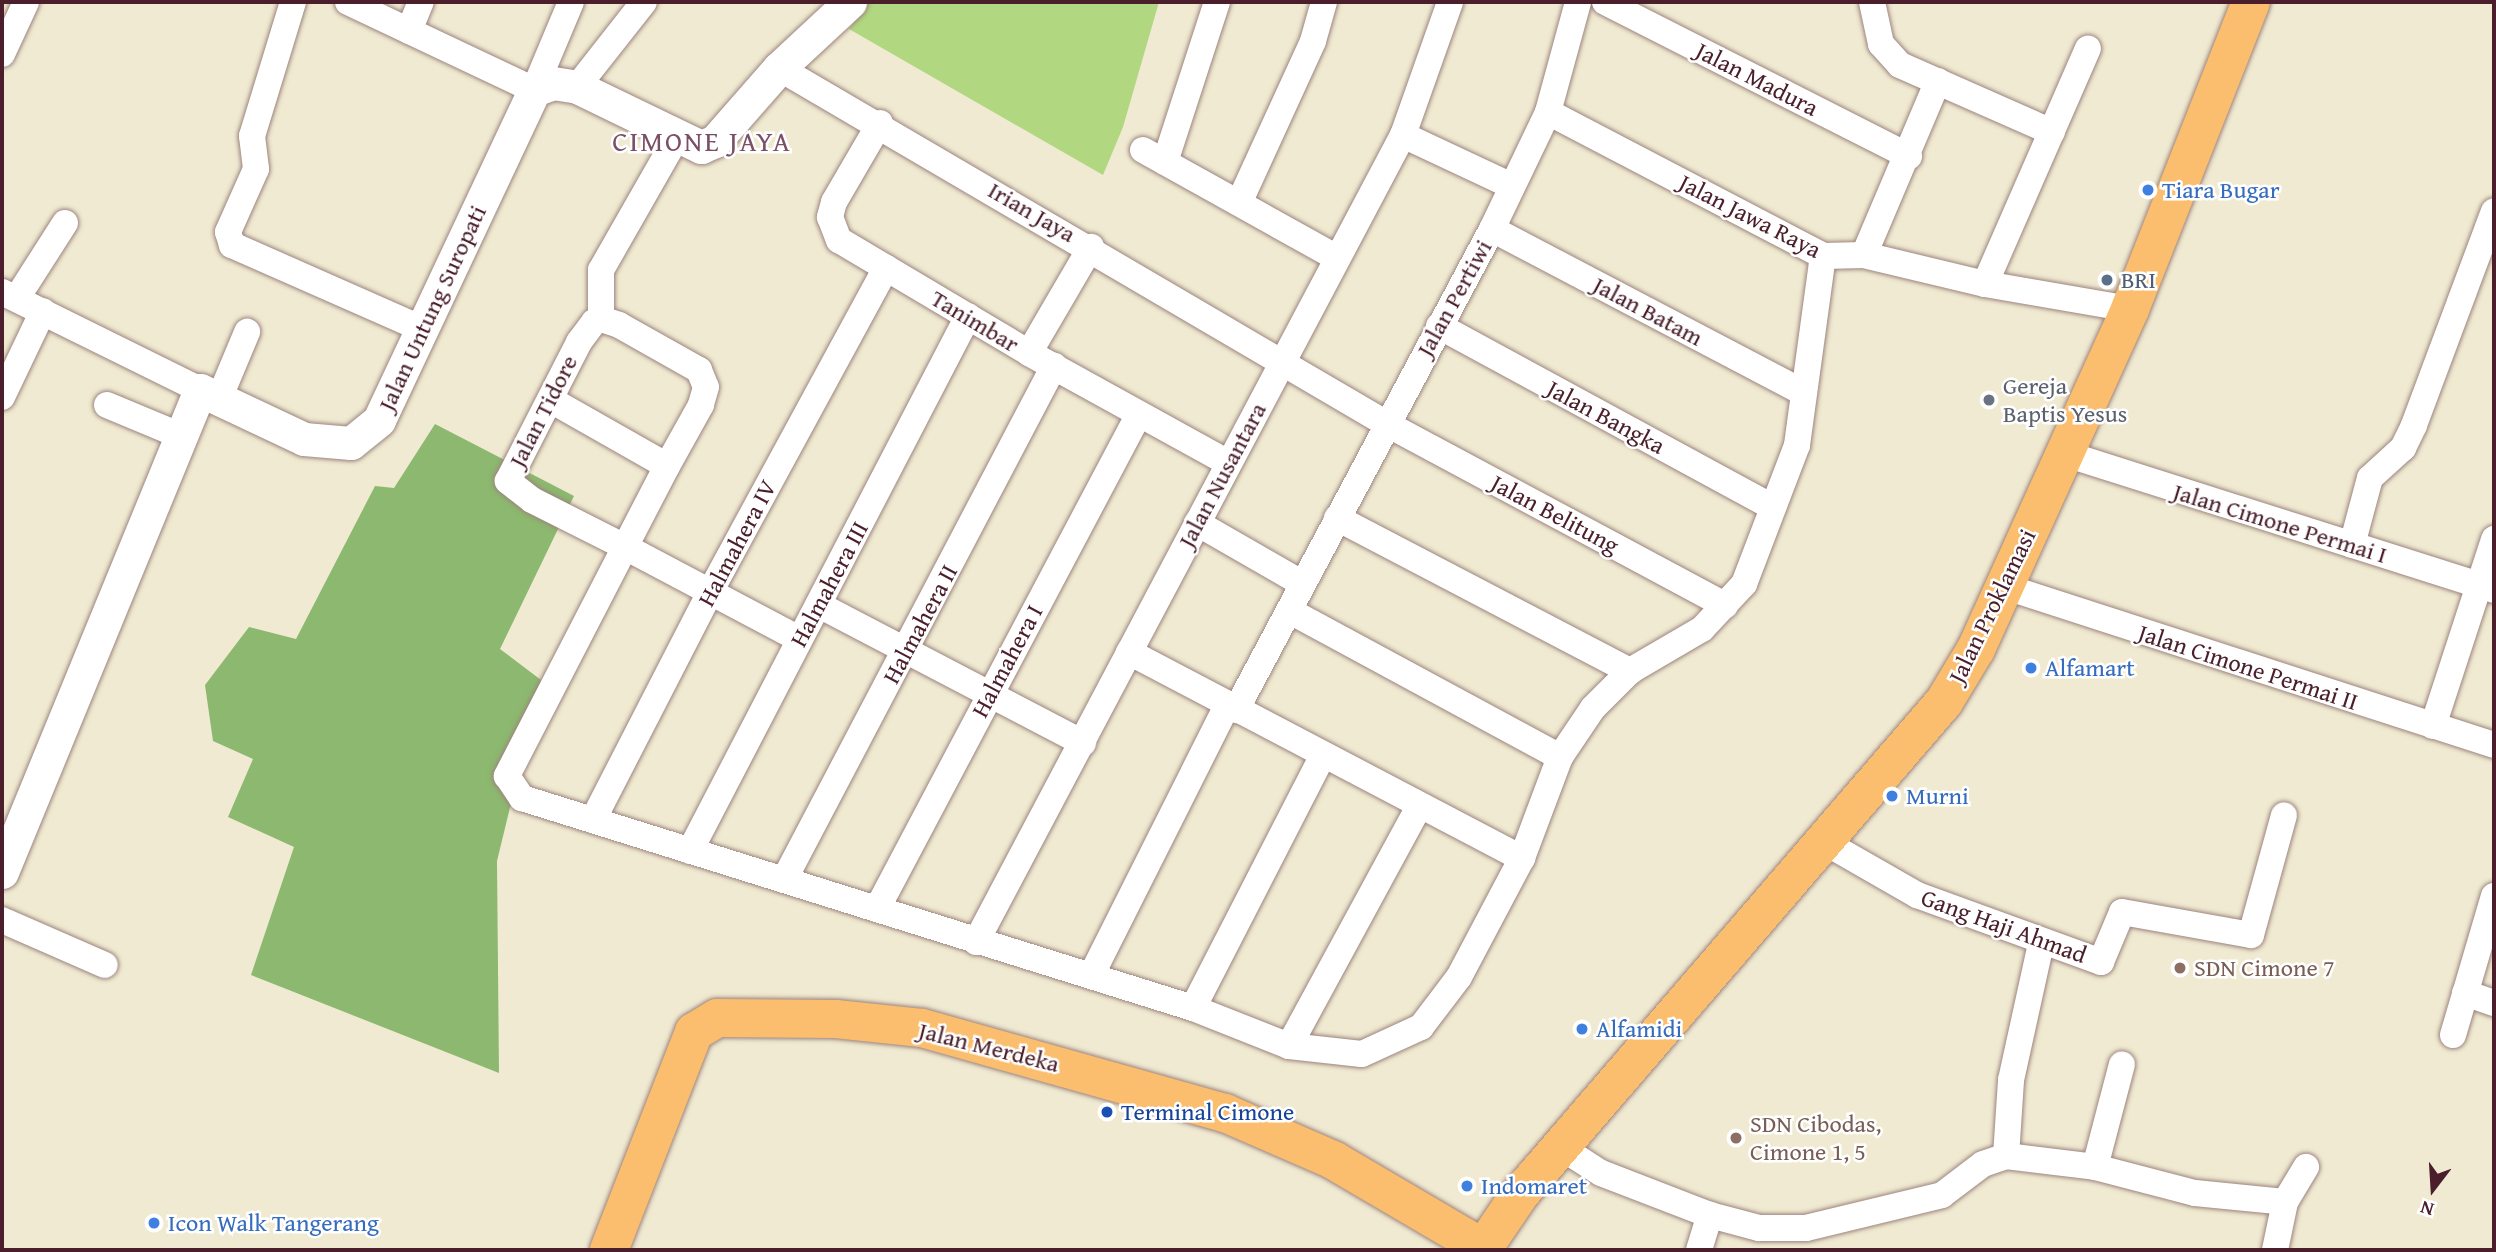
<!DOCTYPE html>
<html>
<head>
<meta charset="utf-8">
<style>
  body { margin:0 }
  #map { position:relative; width:2496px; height:1252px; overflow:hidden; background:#f0ead2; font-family:"Gentium Book Plus",serif }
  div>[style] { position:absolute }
  .green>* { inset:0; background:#b1d781 }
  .forest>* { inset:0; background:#8cb86f }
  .roads { filter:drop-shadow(0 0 2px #9d847e) drop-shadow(0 0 2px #9d847e) }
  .minor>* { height:26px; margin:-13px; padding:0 13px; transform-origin:13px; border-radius:13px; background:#fff }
  .tertiary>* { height:33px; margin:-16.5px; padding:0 16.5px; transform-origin:16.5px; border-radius:16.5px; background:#fff }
  .primary>* { height:38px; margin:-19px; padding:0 19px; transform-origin:19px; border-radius:19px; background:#fbbe6e }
  .dots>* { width:19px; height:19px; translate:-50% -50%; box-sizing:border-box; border:4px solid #fff; border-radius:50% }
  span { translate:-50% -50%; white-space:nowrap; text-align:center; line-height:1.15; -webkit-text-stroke:5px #fff; paint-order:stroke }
  .street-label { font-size:24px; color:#4a1f2b }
  .shop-label { font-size:24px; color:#366cbe }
  .left { translate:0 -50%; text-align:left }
  .service-label { font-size:24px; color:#4e5e75 }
  .worship-label { font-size:24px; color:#5b616d }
  .education-label { font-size:24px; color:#785e54 }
  .transit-label { font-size:24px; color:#164399 }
  .quarter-label { font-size:28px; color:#7b4f65; letter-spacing:2px }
  .frame { position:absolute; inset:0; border:4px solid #4a1f2b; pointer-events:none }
  .north { position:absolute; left:2398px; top:1154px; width:70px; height:70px; -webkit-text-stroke:5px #fff; paint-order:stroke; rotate:197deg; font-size:19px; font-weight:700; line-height:28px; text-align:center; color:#4a1f2b }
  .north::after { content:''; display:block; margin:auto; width:24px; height:32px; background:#4a1f2b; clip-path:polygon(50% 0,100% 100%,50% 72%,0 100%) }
</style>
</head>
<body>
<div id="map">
  <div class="green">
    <i style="clip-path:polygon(869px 2px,1159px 2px,1123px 127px,1103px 175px,849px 29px)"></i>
  </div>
  <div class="forest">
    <i style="clip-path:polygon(435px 424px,574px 496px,500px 649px,541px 680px,497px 861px,499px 1073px,251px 975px,294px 847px,228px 817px,253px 759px,213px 741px,205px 685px,249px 627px,296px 639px,375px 486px,394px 488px)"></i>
  </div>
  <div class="roads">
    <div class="minor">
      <i style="left:293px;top:2px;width:140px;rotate:107deg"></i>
      <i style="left:252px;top:136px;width:33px;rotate:83deg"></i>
      <i style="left:256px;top:169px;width:69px;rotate:114deg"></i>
      <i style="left:228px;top:232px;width:14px;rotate:73deg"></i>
      <i style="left:232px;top:245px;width:211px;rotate:23.8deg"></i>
      <i style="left:348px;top:2px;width:206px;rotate:25.3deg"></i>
      <i style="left:534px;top:90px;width:95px;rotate:-67.2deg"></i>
      <i style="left:1605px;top:2px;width:341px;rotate:26.9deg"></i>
      <i style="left:1872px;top:2px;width:43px;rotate:77.9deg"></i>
      <i style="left:1881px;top:44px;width:28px;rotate:48deg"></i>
      <i style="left:1900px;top:65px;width:166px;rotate:23.8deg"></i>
      <i style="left:409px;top:31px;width:31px;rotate:-68deg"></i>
      <i style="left:2px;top:54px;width:57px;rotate:-65.2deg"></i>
      <i style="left:779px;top:68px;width:702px;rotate:30.36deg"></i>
      <i style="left:1385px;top:423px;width:386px;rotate:28.2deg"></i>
      <i style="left:577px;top:87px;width:108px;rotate:-51.8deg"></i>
      <i style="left:1548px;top:112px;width:310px;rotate:27.6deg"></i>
      <i style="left:1823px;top:256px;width:41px;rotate:-1.4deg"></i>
      <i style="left:1864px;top:255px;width:124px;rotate:13.5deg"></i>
      <i style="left:1985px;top:284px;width:147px;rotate:9.8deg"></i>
      <i style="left:880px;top:123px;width:91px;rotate:120.2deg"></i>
      <i style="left:834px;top:202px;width:16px;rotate:105deg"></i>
      <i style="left:830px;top:217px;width:25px;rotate:69deg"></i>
      <i style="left:839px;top:240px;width:221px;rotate:30.7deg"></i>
      <i style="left:1029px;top:353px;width:227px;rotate:28.9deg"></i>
      <i style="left:1403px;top:135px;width:120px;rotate:25.1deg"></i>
      <i style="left:1143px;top:150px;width:222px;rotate:29.1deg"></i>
      <i style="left:1165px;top:162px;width:168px;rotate:-72deg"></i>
      <i style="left:1239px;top:203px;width:178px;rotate:-65.4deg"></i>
      <i style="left:1313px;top:41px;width:41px;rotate:-74.2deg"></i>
      <i style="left:1492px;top:229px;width:352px;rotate:27.7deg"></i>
      <i style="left:1864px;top:255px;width:189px;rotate:-67deg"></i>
      <i style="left:1985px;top:284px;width:257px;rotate:-66.4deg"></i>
      <i style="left:2px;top:292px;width:221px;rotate:26.3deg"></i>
      <i style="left:17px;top:298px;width:89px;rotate:-57.4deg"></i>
      <i style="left:601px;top:319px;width:49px;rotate:-90deg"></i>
      <i style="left:601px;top:270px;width:153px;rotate:-60.3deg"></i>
      <i style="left:1439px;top:326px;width:380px;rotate:28.5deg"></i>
      <i style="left:1029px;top:353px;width:123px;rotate:-59.7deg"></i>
      <i style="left:2px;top:397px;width:95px;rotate:-64.5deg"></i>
      <i style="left:219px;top:399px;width:73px;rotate:-67.3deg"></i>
      <i style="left:551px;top:400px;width:133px;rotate:29.6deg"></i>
      <i style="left:107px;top:405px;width:78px;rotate:22.6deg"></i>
      <i style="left:2066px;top:454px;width:449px;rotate:17.6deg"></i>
      <i style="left:1337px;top:518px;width:331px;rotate:27.6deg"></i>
      <i style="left:1197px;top:523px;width:122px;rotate:29.9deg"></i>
      <i style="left:2352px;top:545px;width:69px;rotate:-75deg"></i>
      <i style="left:2370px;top:478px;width:45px;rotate:-42.3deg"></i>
      <i style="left:2403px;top:448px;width:25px;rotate:-64deg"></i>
      <i style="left:2414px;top:425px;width:228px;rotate:-69.5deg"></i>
      <i style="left:2003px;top:586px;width:516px;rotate:17.94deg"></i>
      <i style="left:819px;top:605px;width:298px;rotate:27.6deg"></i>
      <i style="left:1290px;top:611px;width:307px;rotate:28.4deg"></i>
      <i style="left:799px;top:639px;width:197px;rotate:-152.1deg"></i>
      <i style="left:625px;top:547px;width:104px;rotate:-153.2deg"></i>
      <i style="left:532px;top:500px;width:31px;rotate:-142deg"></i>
      <i style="left:508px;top:481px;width:156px;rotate:-62.9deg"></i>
      <i style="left:579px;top:342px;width:25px;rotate:-53deg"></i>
      <i style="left:594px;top:322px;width:8px;rotate:-23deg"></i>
      <i style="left:601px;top:319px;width:19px;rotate:18deg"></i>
      <i style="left:619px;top:325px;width:92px;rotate:29.4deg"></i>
      <i style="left:699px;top:370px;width:18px;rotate:68deg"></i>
      <i style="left:706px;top:387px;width:19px;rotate:106deg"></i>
      <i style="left:701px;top:405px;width:70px;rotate:119.1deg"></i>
      <i style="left:667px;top:466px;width:91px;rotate:117.4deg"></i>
      <i style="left:625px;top:547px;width:258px;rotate:117.3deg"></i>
      <i style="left:507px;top:776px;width:27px;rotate:56deg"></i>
      <i style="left:522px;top:798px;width:703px;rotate:17.38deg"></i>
      <i style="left:1193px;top:1008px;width:103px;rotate:21.6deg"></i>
      <i style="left:1289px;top:1046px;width:73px;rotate:6.3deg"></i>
      <i style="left:1362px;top:1054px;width:65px;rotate:-24.6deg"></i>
      <i style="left:1421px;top:1027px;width:63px;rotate:-52.8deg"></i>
      <i style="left:1459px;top:977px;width:135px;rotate:-62.1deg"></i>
      <i style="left:1522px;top:858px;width:108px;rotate:-69.4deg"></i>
      <i style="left:1560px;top:757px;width:59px;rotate:-56deg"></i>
      <i style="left:1593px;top:708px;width:52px;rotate:-45deg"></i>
      <i style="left:1630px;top:671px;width:83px;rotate:-30.3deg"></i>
      <i style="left:1702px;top:629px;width:62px;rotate:-47deg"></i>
      <i style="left:1744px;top:584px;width:149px;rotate:-69.1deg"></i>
      <i style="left:1797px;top:445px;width:191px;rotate:-82.2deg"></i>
      <i style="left:1129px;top:652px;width:444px;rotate:27.7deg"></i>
      <i style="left:1236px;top:710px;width:545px;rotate:-61.98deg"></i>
      <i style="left:1492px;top:229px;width:130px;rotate:-64.4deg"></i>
      <i style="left:1548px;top:112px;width:114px;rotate:-74.7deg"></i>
      <i style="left:2433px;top:726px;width:197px;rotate:-71.9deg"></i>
      <i style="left:593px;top:820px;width:256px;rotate:-62.8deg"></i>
      <i style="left:710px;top:592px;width:369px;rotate:-61.5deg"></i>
      <i style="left:1821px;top:840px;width:111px;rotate:29.8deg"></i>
      <i style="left:1917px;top:895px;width:196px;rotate:20deg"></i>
      <i style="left:2101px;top:962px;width:54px;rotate:-67.2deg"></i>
      <i style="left:2122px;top:912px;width:131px;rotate:10.1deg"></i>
      <i style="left:2251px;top:935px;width:124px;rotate:-74.6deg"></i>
      <i style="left:690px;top:851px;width:603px;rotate:-62.54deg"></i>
      <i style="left:784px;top:880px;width:581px;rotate:-62.29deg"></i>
      <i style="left:877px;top:909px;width:560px;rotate:-62.11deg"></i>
      <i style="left:2px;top:920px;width:112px;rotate:23.6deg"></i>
      <i style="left:976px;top:942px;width:913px;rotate:-62.12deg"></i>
      <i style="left:1403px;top:135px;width:141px;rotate:-70.5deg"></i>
      <i style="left:1091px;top:976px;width:302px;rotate:-63.3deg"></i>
      <i style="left:2465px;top:993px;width:31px;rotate:19deg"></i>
      <i style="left:1193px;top:1008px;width:284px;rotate:-62.8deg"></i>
      <i style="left:2453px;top:1035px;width:145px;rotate:-73.6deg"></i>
      <i style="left:1289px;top:1046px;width:274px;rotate:-61.5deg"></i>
      <i style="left:1562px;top:1148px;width:46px;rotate:32.7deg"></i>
      <i style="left:1601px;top:1173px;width:117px;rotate:21.1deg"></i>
      <i style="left:1710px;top:1215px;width:51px;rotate:14.9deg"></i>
      <i style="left:1759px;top:1228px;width:47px"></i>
      <i style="left:1806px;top:1228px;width:140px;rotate:-13.6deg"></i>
      <i style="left:1942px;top:1195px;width:51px;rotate:-37.1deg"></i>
      <i style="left:1983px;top:1164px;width:24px;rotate:-19deg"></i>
      <i style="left:2006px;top:1156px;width:90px;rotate:7deg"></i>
      <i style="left:2095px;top:1167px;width:103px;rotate:14.6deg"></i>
      <i style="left:2195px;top:1193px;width:90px;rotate:5.7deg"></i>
      <i style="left:2006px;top:1156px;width:76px;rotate:-86.2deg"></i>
      <i style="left:2011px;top:1080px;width:140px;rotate:-77.6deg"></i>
      <i style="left:2095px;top:1167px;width:106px;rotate:-75.3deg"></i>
      <i style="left:1699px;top:1250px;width:37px;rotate:-73deg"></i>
      <i style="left:2275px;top:1250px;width:49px;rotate:-78.2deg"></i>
      <i style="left:2285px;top:1202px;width:41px;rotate:-59deg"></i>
    </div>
    <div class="tertiary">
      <i style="left:2px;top:872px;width:521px;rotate:-67.67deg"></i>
      <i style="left:200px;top:390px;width:115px;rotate:25.2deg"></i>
      <i style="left:304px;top:439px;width:47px;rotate:4.9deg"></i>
      <i style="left:351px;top:443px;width:36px;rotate:-39deg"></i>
      <i style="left:379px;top:420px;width:365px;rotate:-64.8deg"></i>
      <i style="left:534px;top:90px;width:20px;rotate:-20deg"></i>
      <i style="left:553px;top:83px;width:24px;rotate:9deg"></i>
      <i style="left:577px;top:87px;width:138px;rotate:25.8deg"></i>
      <i style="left:701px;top:147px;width:15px;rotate:-23deg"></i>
      <i style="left:715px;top:141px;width:97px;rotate:-48.8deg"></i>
      <i style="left:779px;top:68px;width:97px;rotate:-42.9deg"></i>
    </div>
    <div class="primary">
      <i style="left:609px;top:1250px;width:234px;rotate:-68.7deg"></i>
      <i style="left:694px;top:1032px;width:27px;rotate:-31deg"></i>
      <i style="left:717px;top:1018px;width:119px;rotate:0.5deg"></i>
      <i style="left:836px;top:1019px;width:86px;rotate:6deg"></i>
      <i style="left:922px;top:1028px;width:315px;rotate:15.7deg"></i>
      <i style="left:1225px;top:1113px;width:118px;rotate:23.5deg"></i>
      <i style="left:1333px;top:1160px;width:174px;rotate:30.4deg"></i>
      <i style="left:1482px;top:1250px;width:68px;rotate:-55.8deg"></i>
      <i style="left:1520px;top:1194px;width:649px;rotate:-49.25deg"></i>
      <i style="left:1944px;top:702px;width:62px;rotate:-58.9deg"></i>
      <i style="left:1976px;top:649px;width:373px;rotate:-65.6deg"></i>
      <i style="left:2130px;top:309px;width:330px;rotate:-68.5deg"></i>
    </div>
  </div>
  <div class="dots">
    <i style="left:2148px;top:190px;background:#3f7fe0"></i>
    <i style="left:2107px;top:280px;background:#5c6f8a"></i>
    <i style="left:1989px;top:400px;background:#6b7280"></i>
    <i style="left:2031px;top:668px;background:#3f7fe0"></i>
    <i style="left:1892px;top:796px;background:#3f7fe0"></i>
    <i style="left:2180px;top:968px;background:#8d6e63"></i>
    <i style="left:1582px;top:1029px;background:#3f7fe0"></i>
    <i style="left:1107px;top:1112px;background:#1a4fb4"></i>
    <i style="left:1736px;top:1138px;background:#8d6e63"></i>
    <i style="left:1467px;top:1186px;background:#3f7fe0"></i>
    <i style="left:154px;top:1223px;background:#3f7fe0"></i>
  </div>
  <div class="street-label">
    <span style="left:1757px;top:79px;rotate:27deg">Jalan Madura</span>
    <span style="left:1032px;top:212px;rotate:30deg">Irian Jaya</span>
    <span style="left:1750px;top:216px;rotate:27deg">Jalan Jawa Raya</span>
    <span style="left:1454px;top:298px;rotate:-61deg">Jalan Pertiwi</span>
    <span style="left:432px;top:308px;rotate:-65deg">Jalan Untung Suropati</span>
    <span style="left:1648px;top:311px;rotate:28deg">Jalan Batam</span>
    <span style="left:975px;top:321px;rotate:31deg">Tanimbar</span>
    <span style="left:543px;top:411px;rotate:-63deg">Jalan Tidore</span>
    <span style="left:1606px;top:417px;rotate:28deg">Jalan Bangka</span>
    <span style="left:1222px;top:475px;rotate:-62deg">Jalan Nusantara</span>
    <span style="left:1555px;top:514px;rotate:28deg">Jalan Belitung</span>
    <span style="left:2280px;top:523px;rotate:17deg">Jalan Cimone Permai I</span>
    <span style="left:737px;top:543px;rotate:-62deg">Halmahera IV</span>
    <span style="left:829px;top:584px;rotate:-62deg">Halmahera III</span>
    <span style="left:1992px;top:606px;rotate:-64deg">Jalan Proklamasi</span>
    <span style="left:920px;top:624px;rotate:-62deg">Halmahera II</span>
    <span style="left:1007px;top:661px;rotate:-62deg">Halmahera I</span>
    <span style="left:2248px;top:667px;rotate:18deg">Jalan Cimone Permai II</span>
    <span style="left:2004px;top:926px;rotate:20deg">Gang Haji Ahmad</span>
    <span style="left:989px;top:1047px;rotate:14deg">Jalan Merdeka</span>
  </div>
  <div class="shop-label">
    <span class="left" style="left:2162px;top:190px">Tiara Bugar</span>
    <span class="left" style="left:2045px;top:668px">Alfamart</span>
    <span class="left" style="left:1906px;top:796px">Murni</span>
    <span class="left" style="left:1596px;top:1029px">Alfamidi</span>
    <span class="left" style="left:1481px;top:1186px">Indomaret</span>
    <span class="left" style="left:168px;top:1223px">Icon Walk Tangerang</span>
  </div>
  <div class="service-label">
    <span class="left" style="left:2121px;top:280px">BRI</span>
  </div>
  <div class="worship-label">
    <span class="left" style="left:2003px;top:400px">Gereja<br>Baptis Yesus</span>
  </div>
  <div class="education-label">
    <span class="left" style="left:2194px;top:968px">SDN Cimone 7</span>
    <span class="left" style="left:1750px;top:1138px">SDN Cibodas,<br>Cimone 1, 5</span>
  </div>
  <div class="transit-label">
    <span class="left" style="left:1121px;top:1112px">Terminal Cimone</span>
  </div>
  <div class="quarter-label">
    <span style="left:702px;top:141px">CIMONE JAYA</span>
  </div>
  <div class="frame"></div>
  <div class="north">N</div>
</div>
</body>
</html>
